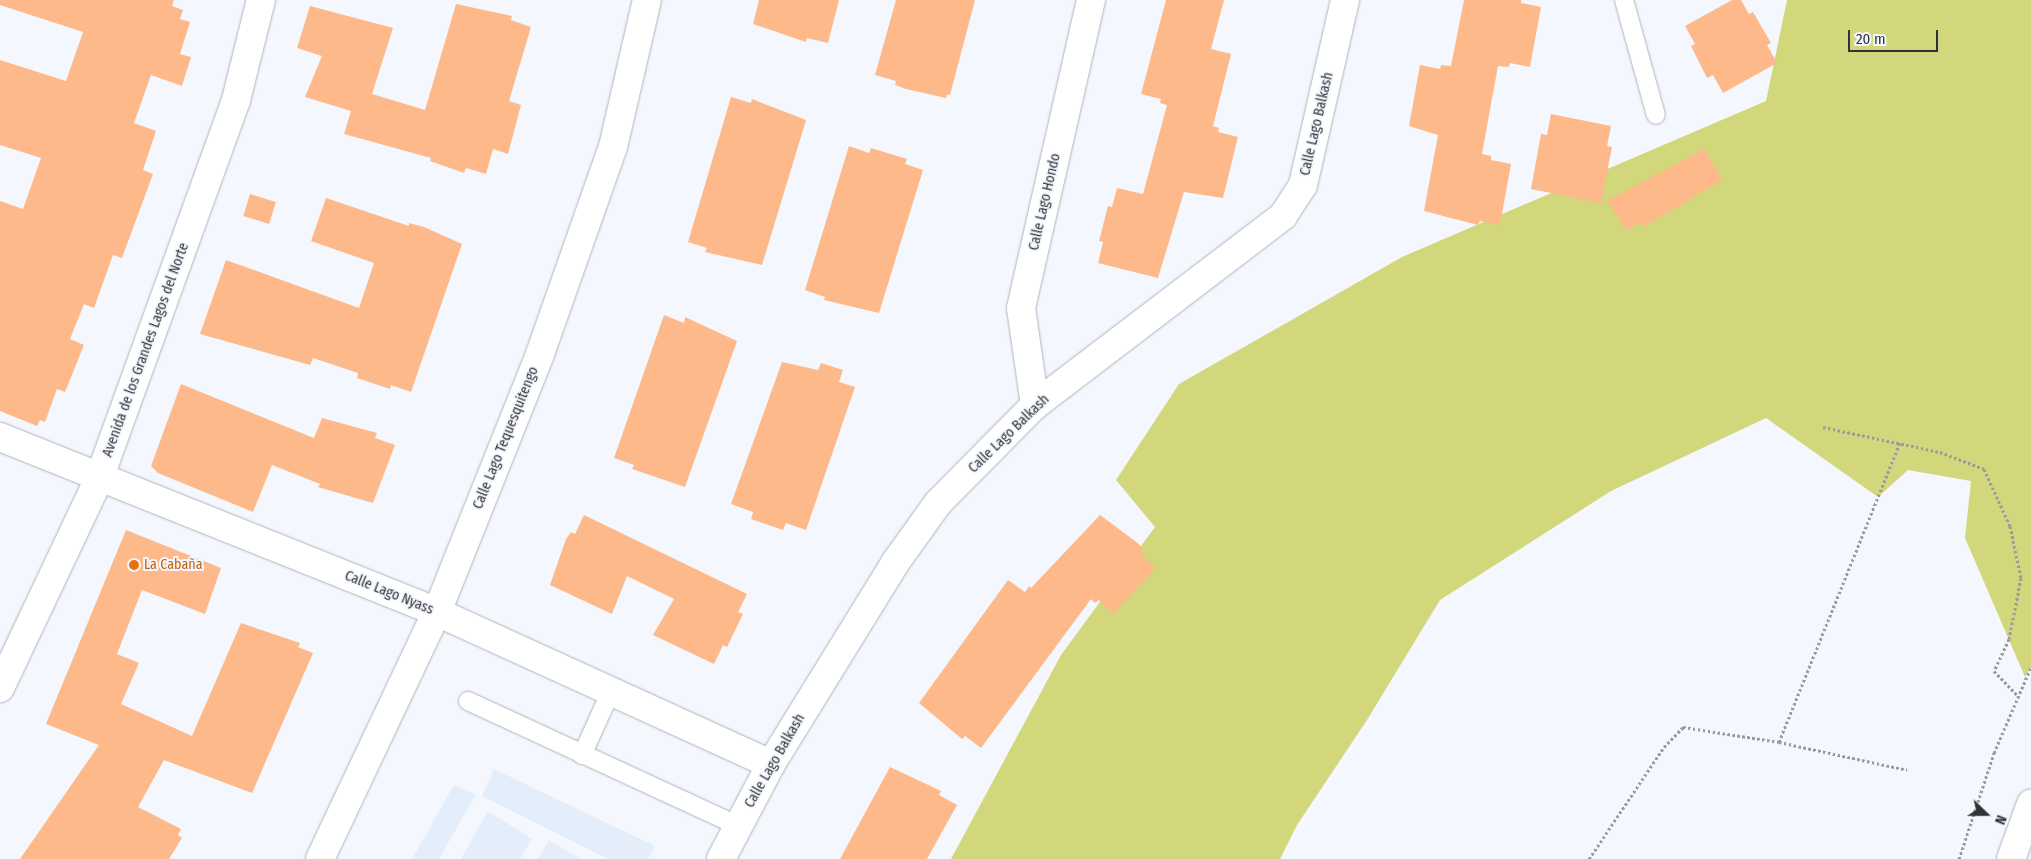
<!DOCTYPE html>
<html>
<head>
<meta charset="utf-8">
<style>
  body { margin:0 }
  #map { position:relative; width:2031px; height:859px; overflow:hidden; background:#f4f8fe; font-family:"Fira Sans Condensed",sans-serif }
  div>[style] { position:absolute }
  .built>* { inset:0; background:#e4eefb }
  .green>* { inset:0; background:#d3d77b }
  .building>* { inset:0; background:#fdb98a; transform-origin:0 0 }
  .path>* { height:3px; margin-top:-1.5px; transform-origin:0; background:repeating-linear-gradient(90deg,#979a9f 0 2.5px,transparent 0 5px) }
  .roads { filter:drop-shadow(0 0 1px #adb4bd) drop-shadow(0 0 1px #adb4bd) }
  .service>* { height:18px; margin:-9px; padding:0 9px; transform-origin:9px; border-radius:9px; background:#fff }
  .minor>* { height:28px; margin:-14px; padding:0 14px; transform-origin:14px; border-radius:14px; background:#fff }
  .tertiary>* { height:28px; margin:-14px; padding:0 14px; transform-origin:14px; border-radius:14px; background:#fff }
  .trunk>* { height:28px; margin:-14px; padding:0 14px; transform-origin:14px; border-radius:14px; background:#fff }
  .dots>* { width:14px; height:14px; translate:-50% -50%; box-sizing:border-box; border:2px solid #f4f8fe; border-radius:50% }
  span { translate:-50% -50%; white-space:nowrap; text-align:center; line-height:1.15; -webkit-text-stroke:4px #f4f8fe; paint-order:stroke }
  .street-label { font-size:14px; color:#303336 }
  .food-label { font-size:14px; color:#c56008 }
  .left { translate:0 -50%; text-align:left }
  .north { position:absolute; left:1961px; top:789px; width:50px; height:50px; -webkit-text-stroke:4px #f4f8fe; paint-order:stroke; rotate:112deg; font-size:14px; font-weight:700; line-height:20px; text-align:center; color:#303336 }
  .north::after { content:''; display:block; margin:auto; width:18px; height:22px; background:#303336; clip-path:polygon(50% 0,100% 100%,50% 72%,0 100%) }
  .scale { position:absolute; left:1848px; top:30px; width:90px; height:22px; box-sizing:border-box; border:2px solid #303336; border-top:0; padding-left:6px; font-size:15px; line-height:18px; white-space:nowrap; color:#303336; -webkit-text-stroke:4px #f4f8fe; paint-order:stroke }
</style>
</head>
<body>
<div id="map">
  <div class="built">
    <i style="clip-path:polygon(494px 769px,655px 846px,648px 859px,608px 859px,482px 796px)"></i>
    <i style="clip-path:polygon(454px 785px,476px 794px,439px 859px,412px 859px)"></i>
    <i style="clip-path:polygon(488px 811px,532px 839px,520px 859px,461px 859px)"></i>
    <i style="clip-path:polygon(549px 840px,580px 859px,538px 859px)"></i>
  </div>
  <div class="green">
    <i style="clip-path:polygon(1787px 0,2031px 0,2031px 667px,2025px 677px,1965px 538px,1971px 481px,1908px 470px,1878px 497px,1766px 418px,1611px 491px,1440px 600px,1367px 720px,1297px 825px,1280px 859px,951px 859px,1061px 655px,1155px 527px,1116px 480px,1179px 384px,1402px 257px,1766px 101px)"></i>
  </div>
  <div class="building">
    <i style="clip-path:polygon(0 0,174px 0,172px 6px,183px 10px,180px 19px,190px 22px,180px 54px,191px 57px,182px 86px,151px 75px,134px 123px,156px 131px,143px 170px,153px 174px,122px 258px,113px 255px,94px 308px,84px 304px,70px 339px,84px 345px,65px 392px,57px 389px,45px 422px,40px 420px,37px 426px,0 411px,0 201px,23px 209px,41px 158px,0 145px,0 60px,66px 81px,83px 32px,0 5px)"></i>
    <i style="clip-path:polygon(759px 0,839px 0,828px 43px,807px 38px,806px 42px,753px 24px)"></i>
    <i style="clip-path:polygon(896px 0,975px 0,950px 95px,947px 94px,946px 98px,906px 89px,895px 85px,896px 81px,875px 75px)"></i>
    <i style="clip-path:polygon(1166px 0,1224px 0,1211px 49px,1231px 54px,1213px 126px,1219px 128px,1218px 132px,1238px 137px,1223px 198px,1184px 192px,1158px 278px,1098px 263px,1103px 242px,1099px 241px,1108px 206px,1112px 207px,1117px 188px,1143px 194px,1167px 105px,1160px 103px,1161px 99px,1141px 94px)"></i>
    <i style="clip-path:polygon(1464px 0,1521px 0,1521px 3px,1541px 7px,1530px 67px,1510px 63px,1509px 67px,1498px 66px,1491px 104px,1482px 154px,1491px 156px,1491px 160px,1511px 164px,1500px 225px,1480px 221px,1478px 225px,1424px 211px,1438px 135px,1409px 126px,1420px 65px,1440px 69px,1441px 65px,1451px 66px)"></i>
    <i style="clip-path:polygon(1732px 0,1741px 0,1749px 14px,1753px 12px,1771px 43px,1767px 45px,1777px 63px,1723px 93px,1713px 75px,1707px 78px,1691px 46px,1695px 44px,1685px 26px)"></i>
    <i style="clip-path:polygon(456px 4px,512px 16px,511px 20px,531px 27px,509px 101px,521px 105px,508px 154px,493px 149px,486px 174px,466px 168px,464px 173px,430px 161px,431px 158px,344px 134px,351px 111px,305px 97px,322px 56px,297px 48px,310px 6px,393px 28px,372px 94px,425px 110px)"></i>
    <i style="clip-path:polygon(731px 97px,751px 103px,752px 99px,806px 120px,762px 265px,705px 252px,707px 248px,688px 242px)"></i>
    <i style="clip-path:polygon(1551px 114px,1611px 126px,1607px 146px,1612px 147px,1601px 203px,1531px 189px,1541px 134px,1547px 135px)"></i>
    <i style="clip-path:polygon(849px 146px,869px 153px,871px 148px,907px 159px,905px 164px,923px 170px,879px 313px,824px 300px,825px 297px,805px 290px)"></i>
    <i style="clip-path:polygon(1704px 149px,1722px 180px,1644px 227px,1641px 222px,1626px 231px,1607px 201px)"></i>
    <i style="left:250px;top:194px;width:27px;height:23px;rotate:17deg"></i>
    <i style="clip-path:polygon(326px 198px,409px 226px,409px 223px,424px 227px,462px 244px,411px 392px,391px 385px,390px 389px,357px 378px,358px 373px,313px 358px,310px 365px,200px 334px,226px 260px,359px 308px,374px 263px,311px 241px)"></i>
    <i style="clip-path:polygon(664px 315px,684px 323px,685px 317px,737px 341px,685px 487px,632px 469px,634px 465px,614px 458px)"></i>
    <i style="clip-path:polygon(782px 362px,818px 370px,821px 363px,843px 370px,839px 382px,855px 387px,806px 530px,786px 523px,783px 530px,751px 519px,753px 512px,731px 504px)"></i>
    <i style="clip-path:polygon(181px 384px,314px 438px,322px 418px,377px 433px,375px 438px,395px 445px,373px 503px,318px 487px,320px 484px,272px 465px,253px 512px,158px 473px,151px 466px)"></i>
    <i style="clip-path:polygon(584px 515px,747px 594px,738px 612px,743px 614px,727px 647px,723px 645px,714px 664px,653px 635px,674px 599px,627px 576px,612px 614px,550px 585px,566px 539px,571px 532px,575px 534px)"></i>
    <i style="clip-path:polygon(1100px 515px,1139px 544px,1143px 551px,1141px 555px,1156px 568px,1113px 614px,1099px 600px,1095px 603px,1091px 599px,981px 748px,965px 736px,962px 739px,919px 703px,1008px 580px,1025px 592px,1029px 586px,1031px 588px)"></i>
    <i style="clip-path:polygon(126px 530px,221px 568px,205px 614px,142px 590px,117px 654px,139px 663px,121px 704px,192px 736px,241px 623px,300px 643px,298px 647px,313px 653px,252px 793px,164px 760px,138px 807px,181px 829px,178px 835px,182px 838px,169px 859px,20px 859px,99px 745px,46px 724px)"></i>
    <i style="clip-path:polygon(890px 767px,941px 791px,939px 795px,957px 805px,927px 859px,840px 859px)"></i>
  </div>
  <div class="path">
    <i style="left:1823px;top:427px;width:120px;rotate:12.1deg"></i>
    <i style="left:1940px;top:452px;width:47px;rotate:21.1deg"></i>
    <i style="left:1984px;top:469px;width:63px;rotate:65.5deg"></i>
    <i style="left:2010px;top:526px;width:53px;rotate:78.1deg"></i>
    <i style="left:2021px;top:578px;width:62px;rotate:101.1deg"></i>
    <i style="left:2009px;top:639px;width:35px;rotate:115deg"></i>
    <i style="left:1994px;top:671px;width:35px;rotate:46deg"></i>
    <i style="left:1779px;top:742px;width:323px;rotate:-68deg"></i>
    <i style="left:1589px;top:859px;width:135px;rotate:-56.2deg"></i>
    <i style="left:1664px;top:747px;width:28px;rotate:-46deg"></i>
    <i style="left:1683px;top:727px;width:97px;rotate:8.9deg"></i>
    <i style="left:1779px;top:742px;width:131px;rotate:12.3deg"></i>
    <i style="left:1959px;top:859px;width:112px;rotate:-71.7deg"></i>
    <i style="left:1994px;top:753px;width:94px;rotate:-66.7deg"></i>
  </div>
  <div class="roads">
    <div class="service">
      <i style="left:1624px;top:0;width:119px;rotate:74.5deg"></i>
      <i style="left:468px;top:701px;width:298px;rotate:24.8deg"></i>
      <i style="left:582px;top:755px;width:70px;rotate:-65.6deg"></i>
    </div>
    <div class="minor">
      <i style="left:1035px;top:405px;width:98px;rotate:-98.2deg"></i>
      <i style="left:1021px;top:308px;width:316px;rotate:-77.2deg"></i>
      <i style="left:0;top:437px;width:471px;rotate:21.8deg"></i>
      <i style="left:437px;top:612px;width:367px;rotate:24.5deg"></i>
      <i style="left:320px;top:859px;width:273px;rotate:-64.7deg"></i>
      <i style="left:437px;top:612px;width:278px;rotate:-68.2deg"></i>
      <i style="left:540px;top:354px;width:219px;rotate:-70.6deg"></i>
      <i style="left:613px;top:147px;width:151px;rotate:-77deg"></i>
      <i style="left:721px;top:859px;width:107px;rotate:-62.2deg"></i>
      <i style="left:771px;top:764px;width:236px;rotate:-58.3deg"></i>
      <i style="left:895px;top:563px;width:74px;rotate:-54.4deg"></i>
      <i style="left:938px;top:503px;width:138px;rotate:-45.3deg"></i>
      <i style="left:1035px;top:405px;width:312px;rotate:-37.3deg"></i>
      <i style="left:1283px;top:216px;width:37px;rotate:-57deg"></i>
      <i style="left:1303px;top:185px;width:190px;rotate:-77.2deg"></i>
    </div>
    <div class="tertiary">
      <i style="left:0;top:688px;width:234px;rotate:-64.7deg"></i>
      <i style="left:100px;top:476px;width:400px;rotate:-70.1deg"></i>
      <i style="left:236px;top:100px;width:103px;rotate:-76deg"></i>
    </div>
    <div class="trunk">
      <i style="left:2011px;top:859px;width:59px;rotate:-70deg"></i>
    </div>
  </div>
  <div class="dots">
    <i style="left:134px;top:565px;background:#e8710a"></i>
  </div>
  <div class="street-label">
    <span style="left:1317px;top:124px;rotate:-77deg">Calle Lago Balkash</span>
    <span style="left:1045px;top:202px;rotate:-77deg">Calle Lago Hondo</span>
    <span style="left:146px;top:350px;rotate:-70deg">Avenida de los Grandes Lagos del Norte</span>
    <span style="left:1009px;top:434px;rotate:-44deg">Calle Lago Balkash</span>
    <span style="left:506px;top:438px;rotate:-68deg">Calle Lago Tequesquitengo</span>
    <span style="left:389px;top:593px;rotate:22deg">Calle Lago Nyass</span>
    <span style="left:775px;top:761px;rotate:-60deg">Calle Lago Balkash</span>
  </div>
  <div class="food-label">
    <span class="left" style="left:144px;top:565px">La Cabaña</span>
  </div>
  <div class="north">N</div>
  <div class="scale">20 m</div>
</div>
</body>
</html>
